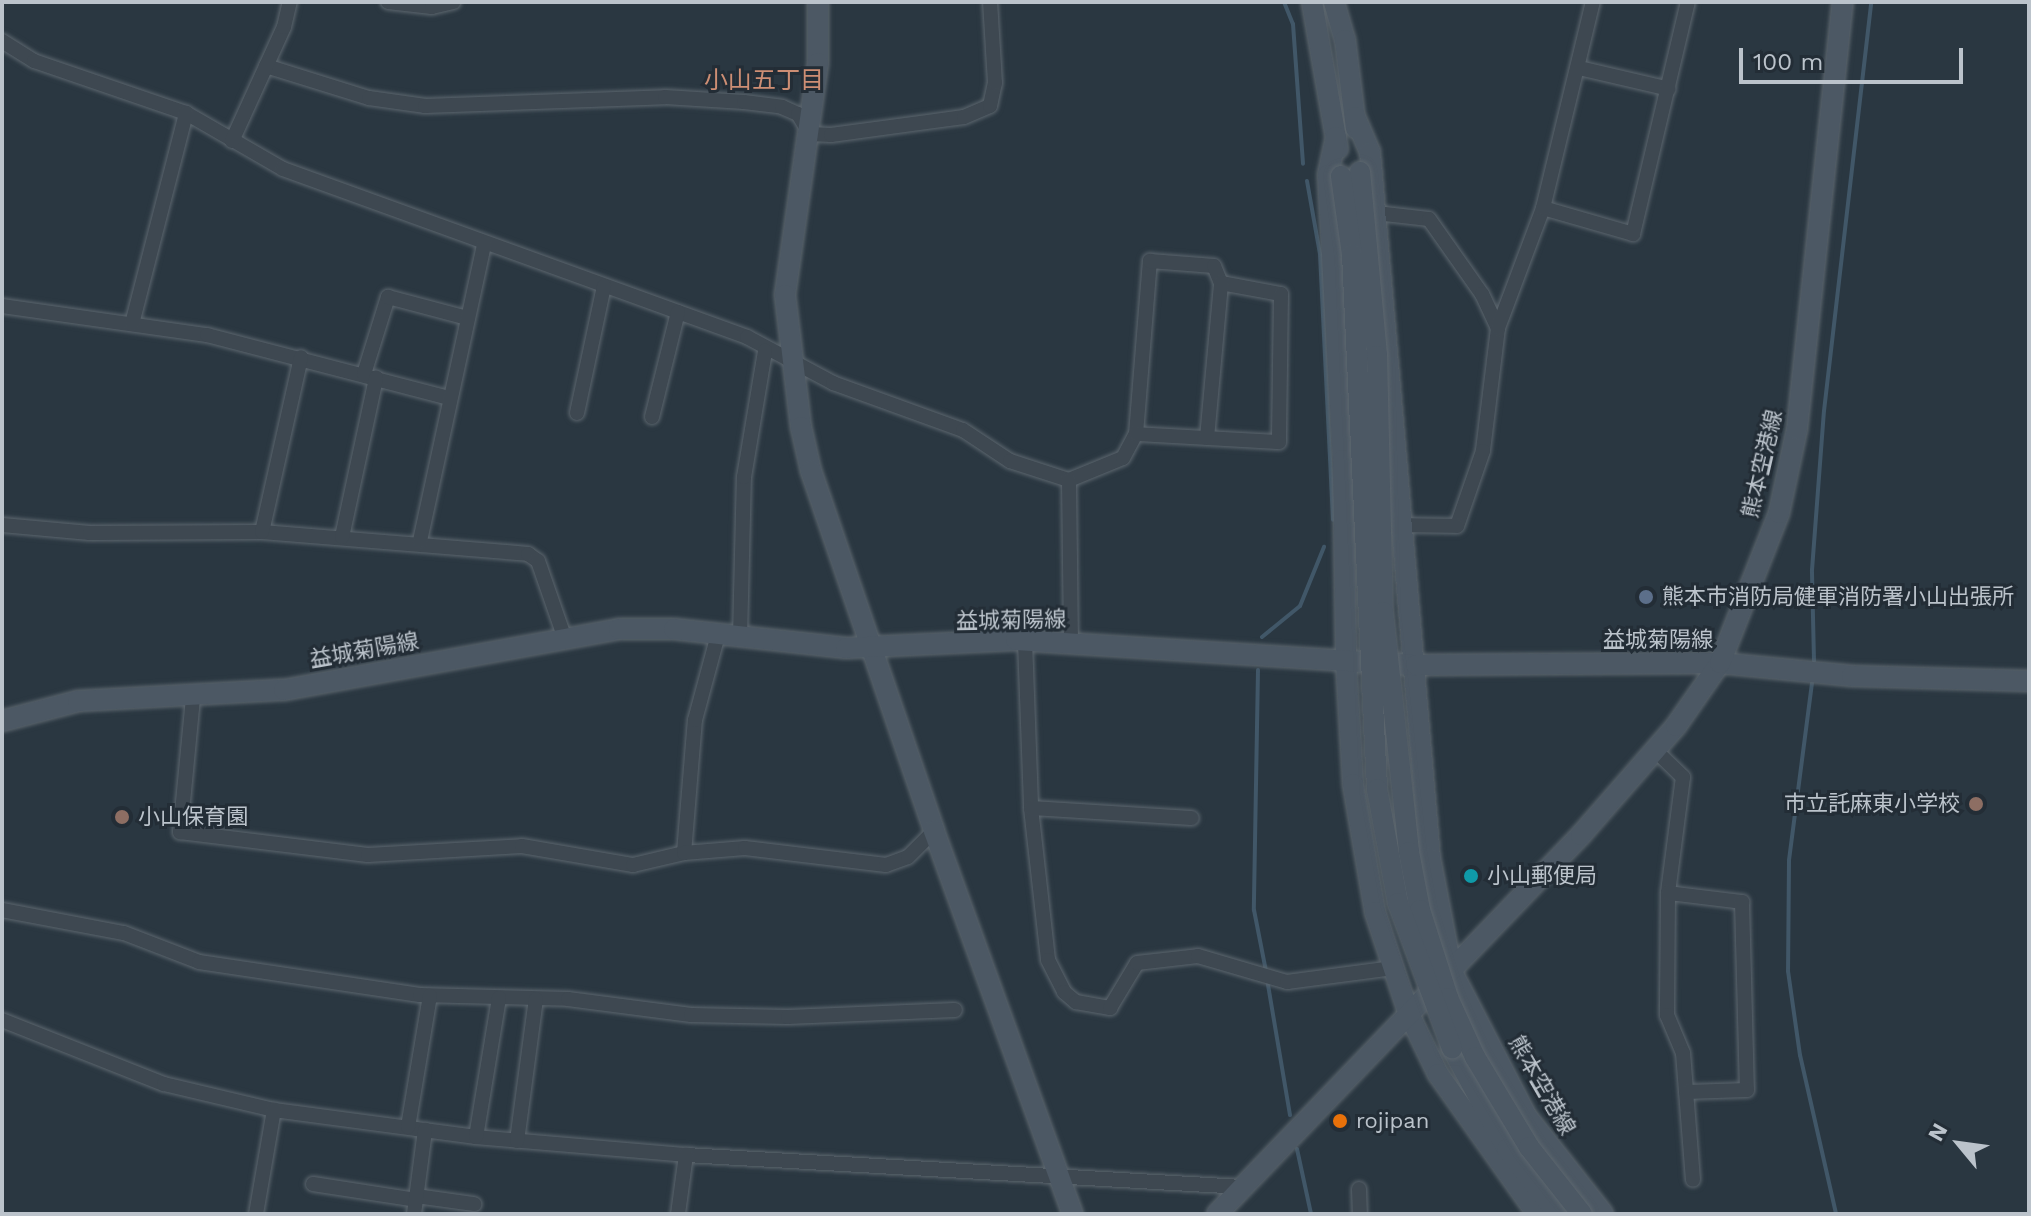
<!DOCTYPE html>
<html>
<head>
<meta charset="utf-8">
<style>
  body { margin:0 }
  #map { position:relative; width:2031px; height:1216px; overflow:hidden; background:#2a3741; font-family:"Work Sans","Noto Sans JP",sans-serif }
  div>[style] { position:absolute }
  .stream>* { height:4px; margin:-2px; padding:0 2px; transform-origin:2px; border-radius:2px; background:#415768 }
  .roads { filter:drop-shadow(0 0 2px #5c666e) drop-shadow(0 0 2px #5c666e) }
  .street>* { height:14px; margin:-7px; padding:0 7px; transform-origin:7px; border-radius:7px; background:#3e4851 }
  .secondary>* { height:20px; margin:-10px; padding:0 10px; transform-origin:10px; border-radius:10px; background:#4c5864 }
  .bridges { filter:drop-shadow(0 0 2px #5c666e) drop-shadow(0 0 2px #5c666e) }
  .secondary-bridge>* { height:20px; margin:-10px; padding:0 10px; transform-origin:10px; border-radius:10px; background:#4c5864 }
  .dots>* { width:22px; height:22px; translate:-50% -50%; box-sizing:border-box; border:4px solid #232d36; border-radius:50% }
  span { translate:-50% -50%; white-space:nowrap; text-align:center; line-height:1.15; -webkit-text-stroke:6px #232d36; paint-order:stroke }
  .street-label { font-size:22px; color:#bbc3cb }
  .poi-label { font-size:22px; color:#bbc3cb }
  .left { translate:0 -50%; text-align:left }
  .right { translate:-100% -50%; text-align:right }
  .neighbourhood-label { font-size:24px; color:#cd8e74 }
  .frame { position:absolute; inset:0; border:4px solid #bbc3cb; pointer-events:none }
  .north { position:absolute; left:1919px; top:1104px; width:80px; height:80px; -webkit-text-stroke:6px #232d36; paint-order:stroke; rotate:299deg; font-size:22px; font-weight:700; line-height:32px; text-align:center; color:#bbc3cb }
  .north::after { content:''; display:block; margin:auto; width:28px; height:36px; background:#bbc3cb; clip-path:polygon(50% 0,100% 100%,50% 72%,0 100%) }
  .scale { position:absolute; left:1739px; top:48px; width:224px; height:36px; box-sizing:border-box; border:4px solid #bbc3cb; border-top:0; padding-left:10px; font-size:24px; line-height:28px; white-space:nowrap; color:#bbc3cb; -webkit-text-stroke:6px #232d36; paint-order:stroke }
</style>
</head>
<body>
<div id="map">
  <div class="stream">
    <i style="left:1284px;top:2px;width:24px;rotate:68deg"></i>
    <i style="left:1293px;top:24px;width:140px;rotate:85.9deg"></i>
    <i style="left:1307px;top:181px;width:74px;rotate:79.9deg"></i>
    <i style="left:1320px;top:254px;width:266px;rotate:87.2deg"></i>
    <i style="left:1262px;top:637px;width:49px;rotate:-39.2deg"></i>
    <i style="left:1300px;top:606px;width:64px;rotate:-67.9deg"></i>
    <i style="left:1814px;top:661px;width:91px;rotate:-91.3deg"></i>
    <i style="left:1812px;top:570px;width:159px;rotate:-85.7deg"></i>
    <i style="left:1824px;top:411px;width:412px;rotate:-83.4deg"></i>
    <i style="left:1258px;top:670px;width:240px;rotate:91deg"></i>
    <i style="left:1254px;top:910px;width:62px;rotate:78.9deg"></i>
    <i style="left:1812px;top:683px;width:179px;rotate:97.4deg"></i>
    <i style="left:1789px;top:861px;width:110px;rotate:90.5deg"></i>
    <i style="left:1788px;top:971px;width:85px;rotate:81.9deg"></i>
    <i style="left:1800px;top:1055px;width:163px;rotate:77.2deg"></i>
    <i style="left:1267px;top:979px;width:138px;rotate:80.4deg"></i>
    <i style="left:1297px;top:1149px;width:66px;rotate:77.8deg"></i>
  </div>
  <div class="roads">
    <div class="street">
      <i style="left:388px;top:2px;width:44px;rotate:6.5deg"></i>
      <i style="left:432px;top:7px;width:22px;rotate:-13deg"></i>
      <i style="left:2px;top:41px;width:38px;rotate:32deg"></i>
      <i style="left:34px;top:61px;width:161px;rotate:18.9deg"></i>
      <i style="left:186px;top:113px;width:112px;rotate:30deg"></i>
      <i style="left:283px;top:169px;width:493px;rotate:19.9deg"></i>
      <i style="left:747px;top:337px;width:98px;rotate:28.1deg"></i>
      <i style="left:833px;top:383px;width:138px;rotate:19.9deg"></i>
      <i style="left:963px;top:430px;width:56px;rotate:33.4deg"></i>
      <i style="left:1010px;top:461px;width:62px;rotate:17.9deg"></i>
      <i style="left:1069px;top:480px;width:58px;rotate:-22.2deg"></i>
      <i style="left:1123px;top:458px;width:27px;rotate:-62deg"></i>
      <i style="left:1136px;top:434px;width:174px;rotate:-85.4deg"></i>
      <i style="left:1150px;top:261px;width:64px;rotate:4.5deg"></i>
      <i style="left:1214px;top:266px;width:18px;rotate:68deg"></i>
      <i style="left:1221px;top:283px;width:61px;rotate:10.4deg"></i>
      <i style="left:1281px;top:294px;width:148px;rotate:90.8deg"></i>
      <i style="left:1279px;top:442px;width:143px;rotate:-176.8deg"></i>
      <i style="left:266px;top:66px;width:108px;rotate:17.3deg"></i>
      <i style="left:369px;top:98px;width:57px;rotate:8.1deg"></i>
      <i style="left:425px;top:106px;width:240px;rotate:-2.1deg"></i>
      <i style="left:665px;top:97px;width:79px;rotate:3.6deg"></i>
      <i style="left:744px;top:102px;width:38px;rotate:7deg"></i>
      <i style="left:782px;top:107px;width:17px;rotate:24deg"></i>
      <i style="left:798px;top:114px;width:23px;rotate:59deg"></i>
      <i style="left:810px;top:134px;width:21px;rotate:3deg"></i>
      <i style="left:831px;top:135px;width:134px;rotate:-7.7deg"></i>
      <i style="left:964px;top:117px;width:28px;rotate:-23deg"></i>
      <i style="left:990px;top:106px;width:24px;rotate:-78deg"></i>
      <i style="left:995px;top:83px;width:81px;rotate:-93.5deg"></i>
      <i style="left:1579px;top:68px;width:92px;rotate:13.1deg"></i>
      <i style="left:232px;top:141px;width:125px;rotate:-65.5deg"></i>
      <i style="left:284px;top:27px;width:26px;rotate:-77deg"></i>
      <i style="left:1543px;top:208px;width:94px;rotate:16.1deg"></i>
      <i style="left:1633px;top:234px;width:238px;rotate:-76.7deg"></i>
      <i style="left:1376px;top:213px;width:53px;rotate:6.5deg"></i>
      <i style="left:1429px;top:219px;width:92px;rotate:54.8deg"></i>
      <i style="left:1482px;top:294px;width:38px;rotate:65deg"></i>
      <i style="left:1498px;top:328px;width:124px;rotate:97deg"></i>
      <i style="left:1483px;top:451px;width:79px;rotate:109.1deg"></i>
      <i style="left:1457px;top:526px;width:56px;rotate:-179deg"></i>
      <i style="left:2px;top:306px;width:207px;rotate:8.1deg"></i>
      <i style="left:207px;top:335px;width:249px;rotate:14.6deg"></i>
      <i style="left:132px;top:324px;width:218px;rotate:-75.6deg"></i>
      <i style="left:1498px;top:328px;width:128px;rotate:-69.4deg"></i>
      <i style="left:1543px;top:208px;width:212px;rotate:-76.4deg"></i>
      <i style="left:364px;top:374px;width:81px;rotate:-72.7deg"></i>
      <i style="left:388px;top:297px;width:82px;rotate:14.9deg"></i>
      <i style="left:577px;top:413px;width:130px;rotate:-78deg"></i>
      <i style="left:652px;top:417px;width:108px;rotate:-76.1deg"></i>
      <i style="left:1207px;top:438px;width:156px;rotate:-84.8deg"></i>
      <i style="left:1069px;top:480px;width:163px;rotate:89.3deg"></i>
      <i style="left:2px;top:525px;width:88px;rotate:5.2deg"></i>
      <i style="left:90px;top:533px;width:172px;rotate:-0.3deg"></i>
      <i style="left:262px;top:532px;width:267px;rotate:4.7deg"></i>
      <i style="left:528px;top:554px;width:12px;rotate:35deg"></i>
      <i style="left:538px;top:561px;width:83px;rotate:70.9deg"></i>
      <i style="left:262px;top:532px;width:179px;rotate:-77.4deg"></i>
      <i style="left:342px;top:537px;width:163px;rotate:-77.9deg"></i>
      <i style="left:420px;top:541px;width:304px;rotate:-77.8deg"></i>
      <i style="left:740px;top:637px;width:160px;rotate:-88.6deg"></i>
      <i style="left:744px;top:477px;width:128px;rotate:-80.5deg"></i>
      <i style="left:1025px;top:641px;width:167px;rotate:87.9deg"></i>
      <i style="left:1031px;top:808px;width:153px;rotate:83.6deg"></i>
      <i style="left:1048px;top:960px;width:36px;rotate:63deg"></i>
      <i style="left:1064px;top:992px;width:16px;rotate:40deg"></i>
      <i style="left:1076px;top:1002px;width:35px;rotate:10deg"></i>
      <i style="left:1110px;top:1008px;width:52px;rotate:-59deg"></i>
      <i style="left:1137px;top:963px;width:61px;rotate:-6.5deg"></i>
      <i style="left:1198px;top:956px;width:93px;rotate:16.3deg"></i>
      <i style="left:1287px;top:982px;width:107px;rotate:-7.5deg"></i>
      <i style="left:193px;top:698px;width:135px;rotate:95.5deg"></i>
      <i style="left:180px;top:832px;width:189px;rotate:7deg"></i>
      <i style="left:368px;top:855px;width:154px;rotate:-3.3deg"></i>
      <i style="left:522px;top:846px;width:113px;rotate:9.7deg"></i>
      <i style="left:633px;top:865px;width:52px;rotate:-13.2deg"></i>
      <i style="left:684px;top:853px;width:133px;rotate:-85.3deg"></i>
      <i style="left:695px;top:720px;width:88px;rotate:-74.9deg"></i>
      <i style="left:1655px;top:750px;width:39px;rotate:44deg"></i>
      <i style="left:1683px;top:777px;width:117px;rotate:97.4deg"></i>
      <i style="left:1668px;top:893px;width:122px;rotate:90.5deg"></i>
      <i style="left:1667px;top:1015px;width:41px;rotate:67.2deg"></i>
      <i style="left:1683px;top:1053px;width:127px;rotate:85.5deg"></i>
      <i style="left:1031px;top:808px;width:161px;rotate:3.6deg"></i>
      <i style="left:684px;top:853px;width:61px;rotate:-4.7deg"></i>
      <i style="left:745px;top:848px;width:142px;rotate:6.9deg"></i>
      <i style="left:886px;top:865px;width:23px;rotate:-20deg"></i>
      <i style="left:908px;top:857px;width:37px;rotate:-45deg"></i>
      <i style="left:1668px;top:893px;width:75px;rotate:6.9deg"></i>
      <i style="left:1742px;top:902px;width:188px;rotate:88.5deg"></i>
      <i style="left:1747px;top:1090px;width:61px;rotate:178.1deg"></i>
      <i style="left:2px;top:910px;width:124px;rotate:10.7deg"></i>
      <i style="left:124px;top:933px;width:80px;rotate:21.1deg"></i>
      <i style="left:199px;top:962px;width:223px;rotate:8.5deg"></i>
      <i style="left:420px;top:995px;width:148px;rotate:1.5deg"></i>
      <i style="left:568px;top:999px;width:124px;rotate:7.4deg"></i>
      <i style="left:691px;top:1015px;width:97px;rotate:1.2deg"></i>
      <i style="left:788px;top:1017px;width:167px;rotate:-2.4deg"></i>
      <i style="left:2px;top:1020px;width:174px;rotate:21.6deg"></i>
      <i style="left:164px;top:1084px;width:113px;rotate:13.3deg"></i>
      <i style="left:274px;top:1110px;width:204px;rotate:7.6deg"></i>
      <i style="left:476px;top:1137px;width:211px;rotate:4.9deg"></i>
      <i style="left:686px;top:1155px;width:557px;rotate:3.29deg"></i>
      <i style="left:408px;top:1127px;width:133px;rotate:-80.5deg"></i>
      <i style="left:476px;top:1137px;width:141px;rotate:-80.6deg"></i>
      <i style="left:517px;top:1141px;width:143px;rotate:-82.4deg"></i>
      <i style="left:313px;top:1184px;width:104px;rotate:8.8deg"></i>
      <i style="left:1359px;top:1189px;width:25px;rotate:88deg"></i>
      <i style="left:416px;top:1196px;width:59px;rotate:7.9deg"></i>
      <i style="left:256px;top:1214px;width:106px;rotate:-80.2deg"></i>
      <i style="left:414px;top:1214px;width:85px;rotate:-82.5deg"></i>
      <i style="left:678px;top:1214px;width:60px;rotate:-82.3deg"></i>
    </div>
    <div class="secondary">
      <i style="left:818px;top:2px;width:61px;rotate:90deg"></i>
      <i style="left:818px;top:63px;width:234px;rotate:98.1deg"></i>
      <i style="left:785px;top:295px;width:133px;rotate:83.1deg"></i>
      <i style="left:801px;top:427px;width:45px;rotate:77.2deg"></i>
      <i style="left:811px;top:471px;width:380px;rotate:71.1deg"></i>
      <i style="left:934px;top:831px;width:407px;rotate:70.1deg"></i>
      <i style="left:1312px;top:2px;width:149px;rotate:80deg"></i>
      <i style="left:1334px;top:2px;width:40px;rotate:74deg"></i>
      <i style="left:1345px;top:40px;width:89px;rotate:82.9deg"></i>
      <i style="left:1355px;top:117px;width:38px;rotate:67deg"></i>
      <i style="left:1370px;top:152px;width:709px;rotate:85.14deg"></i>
      <i style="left:1430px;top:858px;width:116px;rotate:79.1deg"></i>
      <i style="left:1452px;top:972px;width:163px;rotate:62.7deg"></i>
      <i style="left:1527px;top:1117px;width:123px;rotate:51.9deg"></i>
      <i style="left:1336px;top:137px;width:39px;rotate:102deg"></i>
      <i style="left:1328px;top:175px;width:285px;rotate:87deg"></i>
      <i style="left:1343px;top:460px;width:201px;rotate:89.1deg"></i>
      <i style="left:1346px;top:661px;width:123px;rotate:86.7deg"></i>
      <i style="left:1353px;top:784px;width:130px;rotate:80.2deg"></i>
      <i style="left:1375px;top:912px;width:108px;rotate:71.6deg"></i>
      <i style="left:1409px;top:1014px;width:67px;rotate:64.2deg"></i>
      <i style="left:1438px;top:1074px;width:171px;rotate:54.7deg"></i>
      <i style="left:2px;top:721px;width:79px;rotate:-14.7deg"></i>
      <i style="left:78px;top:701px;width:206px;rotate:-3.1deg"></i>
      <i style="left:284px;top:690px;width:341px;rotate:-10.3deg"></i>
      <i style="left:619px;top:629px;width:55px"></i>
      <i style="left:674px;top:629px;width:173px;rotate:6.3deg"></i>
      <i style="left:846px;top:648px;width:170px;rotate:-2.7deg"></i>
      <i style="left:1016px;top:640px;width:401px;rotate:3.6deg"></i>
      <i style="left:1416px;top:665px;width:304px;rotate:-0.4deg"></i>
      <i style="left:1720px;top:663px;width:133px;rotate:5.6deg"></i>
      <i style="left:1852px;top:676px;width:177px;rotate:1.6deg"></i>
      <i style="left:1452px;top:1048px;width:115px;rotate:61.4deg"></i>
      <i style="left:1507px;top:1149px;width:83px;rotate:51.9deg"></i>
      <i style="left:1217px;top:1214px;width:525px;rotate:-46.16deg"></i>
      <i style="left:1581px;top:835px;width:145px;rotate:-48.9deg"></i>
      <i style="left:1676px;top:726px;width:77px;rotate:-55.1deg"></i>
      <i style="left:1720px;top:663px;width:161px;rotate:-68.5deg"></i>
      <i style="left:1779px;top:513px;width:86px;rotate:-77.9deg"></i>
      <i style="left:1797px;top:429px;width:429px;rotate:-83.9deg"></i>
    </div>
  </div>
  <div class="bridges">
    <div class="secondary-bridge">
      <i style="left:1360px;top:172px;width:185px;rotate:84.7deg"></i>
      <i style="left:1377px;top:356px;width:256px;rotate:88.7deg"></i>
      <i style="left:1383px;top:612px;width:241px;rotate:83.8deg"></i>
      <i style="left:1409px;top:852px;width:59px;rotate:79.3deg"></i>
      <i style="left:1420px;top:910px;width:92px;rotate:72.3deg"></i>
      <i style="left:1448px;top:998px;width:65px;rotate:65.4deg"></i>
      <i style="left:1475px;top:1057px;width:105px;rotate:59deg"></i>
      <i style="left:1529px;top:1147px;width:85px;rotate:51.7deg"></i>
      <i style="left:1341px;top:176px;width:79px;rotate:82deg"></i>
      <i style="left:1352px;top:254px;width:536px;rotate:87.32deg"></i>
      <i style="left:1377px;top:789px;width:116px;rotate:79.6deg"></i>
      <i style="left:1398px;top:903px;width:155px;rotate:69.6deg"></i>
    </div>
  </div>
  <div class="dots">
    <i style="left:1646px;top:597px;background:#5c6f8a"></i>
    <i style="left:1976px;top:804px;background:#8d6e63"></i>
    <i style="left:122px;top:817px;background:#8d6e63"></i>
    <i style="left:1471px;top:876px;background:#0f9aa8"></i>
    <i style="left:1340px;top:1121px;background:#e8710a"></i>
  </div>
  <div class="street-label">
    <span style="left:1762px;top:464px;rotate:-77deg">熊本空港線</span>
    <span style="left:1011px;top:620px;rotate:-1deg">益城菊陽線</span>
    <span style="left:1658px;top:640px">益城菊陽線</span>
    <span style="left:364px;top:650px;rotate:-10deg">益城菊陽線</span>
    <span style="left:1542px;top:1085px;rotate:60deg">熊本空港線</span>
  </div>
  <div class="poi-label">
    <span class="left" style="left:1662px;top:597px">熊本市消防局健軍消防署小山出張所</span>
    <span class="right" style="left:1960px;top:804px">市立託麻東小学校</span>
    <span class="left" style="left:138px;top:817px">小山保育園</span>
    <span class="left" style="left:1487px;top:876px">小山郵便局</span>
    <span class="left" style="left:1356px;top:1121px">rojipan</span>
  </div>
  <div class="neighbourhood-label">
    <span style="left:764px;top:81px">小山五丁目</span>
  </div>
  <div class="frame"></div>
  <div class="north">N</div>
  <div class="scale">100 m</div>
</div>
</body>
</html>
